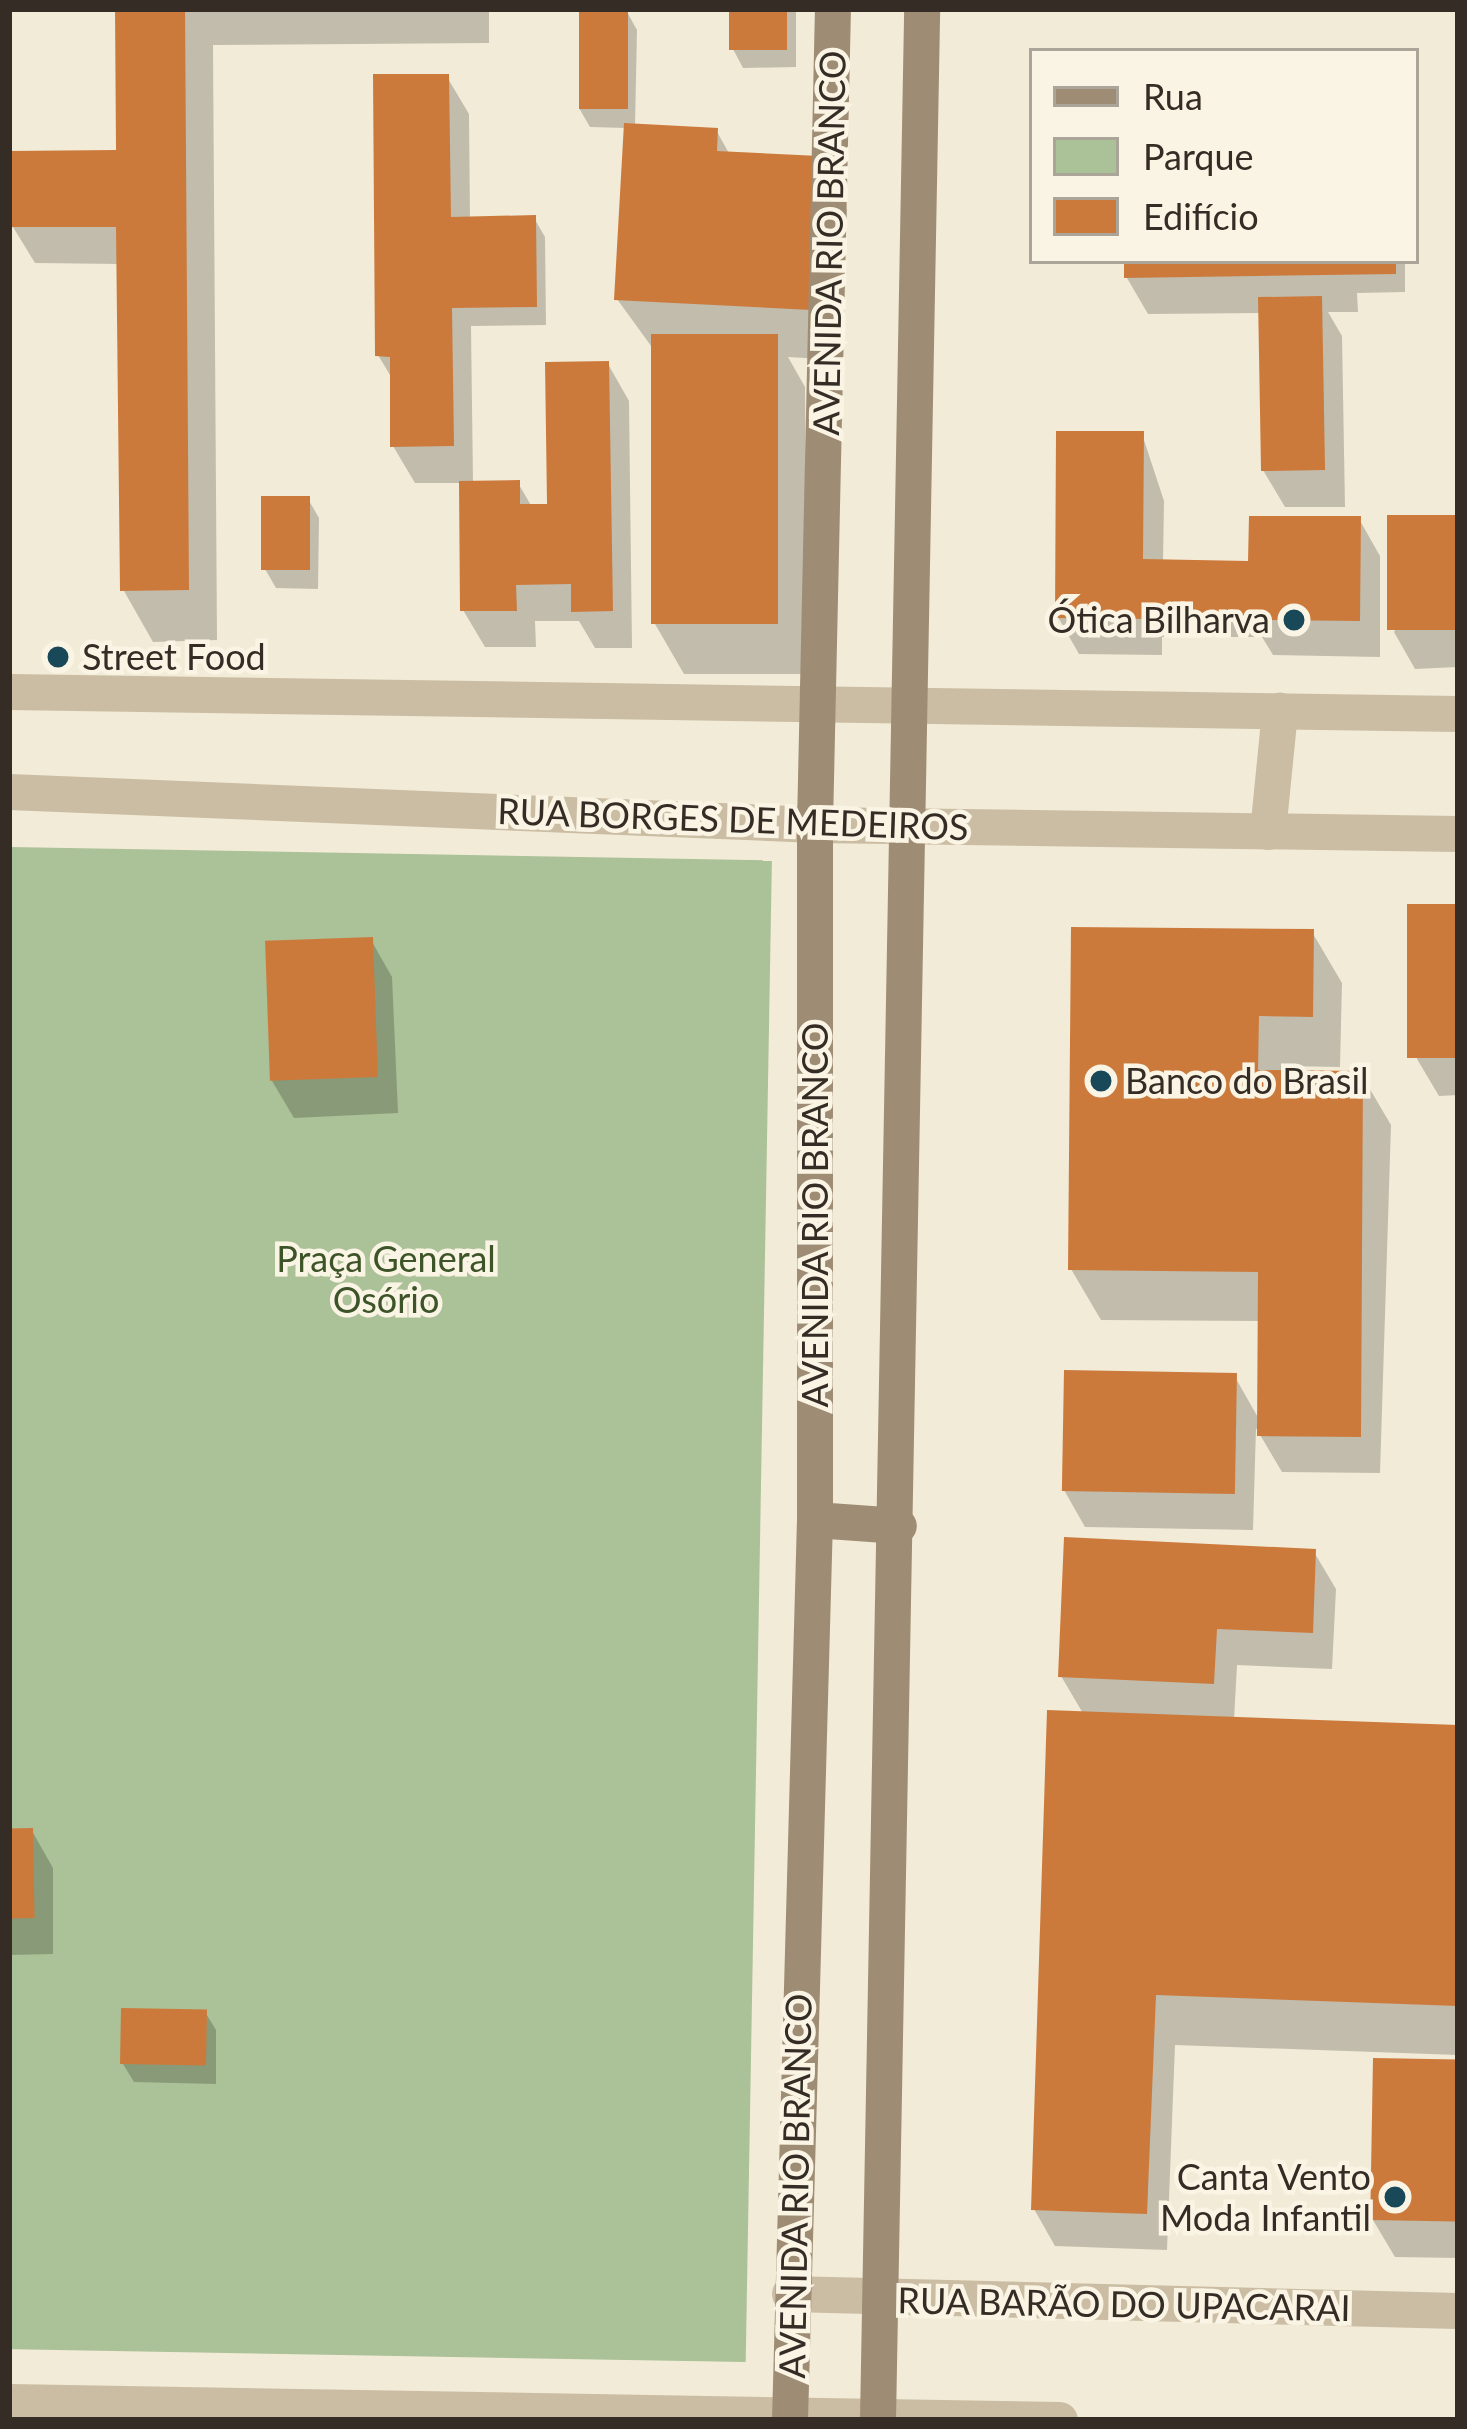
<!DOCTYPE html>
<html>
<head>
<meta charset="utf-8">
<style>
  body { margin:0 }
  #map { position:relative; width:1467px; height:2429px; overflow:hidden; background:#f2ebd7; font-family:Lato,sans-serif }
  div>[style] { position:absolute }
  .green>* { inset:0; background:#abc197; transform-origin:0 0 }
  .shadow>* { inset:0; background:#0003 }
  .building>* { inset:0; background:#cc7a3c; transform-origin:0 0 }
  .street>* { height:36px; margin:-18px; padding:0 18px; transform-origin:18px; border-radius:18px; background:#cabda3 }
  .secondary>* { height:36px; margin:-18px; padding:0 18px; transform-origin:18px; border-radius:18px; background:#9e8c74 }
  .dots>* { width:33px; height:33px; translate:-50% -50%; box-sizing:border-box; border:6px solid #faf4e4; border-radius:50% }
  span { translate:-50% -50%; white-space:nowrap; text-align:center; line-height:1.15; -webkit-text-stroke:9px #faf4e4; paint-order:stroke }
  .street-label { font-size:36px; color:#352d25 }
  .poi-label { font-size:36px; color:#352d25 }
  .right { translate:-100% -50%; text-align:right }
  .left { translate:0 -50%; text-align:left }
  .park-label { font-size:36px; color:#3c5428 }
  .frame { position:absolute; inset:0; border:12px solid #352d25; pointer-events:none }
  .legend { position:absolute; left:1029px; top:48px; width:390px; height:216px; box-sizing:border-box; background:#faf4e4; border:3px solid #aba498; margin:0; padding:15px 21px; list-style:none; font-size:36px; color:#352d25 }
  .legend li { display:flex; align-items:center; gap:24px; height:60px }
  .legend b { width:60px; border:3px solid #aba498 }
</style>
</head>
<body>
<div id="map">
  <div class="green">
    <i style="left:9px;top:847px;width:763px;height:1502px;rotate:1deg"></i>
  </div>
  <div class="shadow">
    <i style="clip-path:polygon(118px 9px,489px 9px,489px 43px,213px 45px,217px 640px,153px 642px,124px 591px,120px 264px,35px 263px,13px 227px,119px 152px)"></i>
    <i style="clip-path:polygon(732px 9px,796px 9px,796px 67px,743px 68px,733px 49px)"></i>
    <i style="clip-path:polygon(627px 12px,637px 30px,635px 126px,716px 130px,730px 155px,818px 159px,847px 210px,839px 360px,788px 357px,805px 387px,807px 674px,684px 674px,655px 624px,654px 350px,617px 299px,626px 128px,590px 127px,579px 108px)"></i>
    <i style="clip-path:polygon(447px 77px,469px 114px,470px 220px,534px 218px,545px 237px,546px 325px,471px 326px,473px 483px,518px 483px,532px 507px,550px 507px,608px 364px,629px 401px,632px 648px,595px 648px,579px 621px,535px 621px,536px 647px,485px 647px,463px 610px,462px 483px,415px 483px,393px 446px,393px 380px,378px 355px)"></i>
    <i style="clip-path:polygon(1127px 261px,1405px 261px,1405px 292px,1357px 293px,1358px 312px,1328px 312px,1342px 336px,1345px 507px,1285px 507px,1263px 470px,1261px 313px,1148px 314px,1127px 278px)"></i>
    <i style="clip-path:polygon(1142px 434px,1164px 501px,1163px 563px,1246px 564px,1359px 519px,1380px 556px,1380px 657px,1273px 655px,1262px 637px,1162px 637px,1162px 655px,1079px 654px,1058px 617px)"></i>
    <i style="clip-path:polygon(308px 499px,319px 518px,318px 589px,276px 588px,265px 569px)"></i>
    <i style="clip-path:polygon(1458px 518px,1458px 667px,1415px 669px,1394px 632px)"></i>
    <i style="clip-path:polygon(1458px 907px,1458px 1095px,1439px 1096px,1417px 1059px)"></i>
    <i style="clip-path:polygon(1312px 932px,1342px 983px,1340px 1067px,1287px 1066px,1287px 1073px,1361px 1074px,1391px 1125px,1380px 1473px,1282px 1472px,1256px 1428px,1253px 1530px,1085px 1527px,1064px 1490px,1235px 1377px,1260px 1421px,1261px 1321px,1101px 1320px,1071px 1269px)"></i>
    <i style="clip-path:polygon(371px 940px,392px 977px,398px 1113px,294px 1118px,272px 1081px)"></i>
    <i style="clip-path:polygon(1314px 1552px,1336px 1589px,1332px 1669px,1237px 1665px,1234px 1720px,1458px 1728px,1458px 2055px,1175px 2045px,1167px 2250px,1055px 2246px,1034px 2209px,1084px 1715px,1061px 1676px)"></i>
    <i style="clip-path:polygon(32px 1831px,53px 1868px,53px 1954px,9px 1955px,9px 1832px)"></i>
    <i style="clip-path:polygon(205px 2012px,216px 2030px,216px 2084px,134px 2082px,123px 2064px)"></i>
    <i style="clip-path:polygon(1458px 2063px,1458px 2258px,1395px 2257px,1373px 2220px)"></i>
  </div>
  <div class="building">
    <i style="clip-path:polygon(115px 9px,185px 9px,189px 590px,120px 591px,116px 227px,10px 227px,9px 151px,116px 150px)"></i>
    <i style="left:579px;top:9px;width:49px;height:100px"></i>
    <i style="left:729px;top:9px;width:58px;height:41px"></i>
    <i style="clip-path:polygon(373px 74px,449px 74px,451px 217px,536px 215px,537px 307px,452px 308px,454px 446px,390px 447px,390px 357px,375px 356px)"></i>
    <i style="clip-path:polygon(624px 123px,718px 128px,717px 151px,819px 156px,811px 310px,614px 300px)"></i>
    <i style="clip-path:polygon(1124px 261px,1396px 261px,1396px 274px,1124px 278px)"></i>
    <i style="left:1322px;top:296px;width:174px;height:64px;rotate:89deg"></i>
    <i style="left:651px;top:334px;width:127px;height:290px"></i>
    <i style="clip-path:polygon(609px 361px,613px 611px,571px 612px,571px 584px,516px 585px,517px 611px,460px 611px,459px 481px,520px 480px,520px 504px,547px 504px,545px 362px)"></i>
    <i style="clip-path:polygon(1056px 431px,1144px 431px,1143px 559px,1248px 561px,1249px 516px,1361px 516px,1360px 621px,1055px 618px)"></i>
    <i style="left:261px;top:496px;width:49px;height:74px"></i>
    <i style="left:1458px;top:515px;width:115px;height:71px;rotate:90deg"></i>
    <i style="left:1458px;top:904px;width:154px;height:51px;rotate:90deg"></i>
    <i style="clip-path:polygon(1071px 927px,1314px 929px,1313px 1017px,1259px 1016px,1258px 1070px,1363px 1071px,1361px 1437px,1257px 1436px,1258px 1272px,1068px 1270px)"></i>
    <i style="left:373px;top:937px;width:140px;height:108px;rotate:88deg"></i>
    <i style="left:1064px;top:1370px;width:173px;height:121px;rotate:1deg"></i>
    <i style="clip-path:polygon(1064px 1537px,1316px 1549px,1313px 1633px,1217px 1629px,1214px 1684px,1058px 1677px)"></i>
    <i style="clip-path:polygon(1047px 1710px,1458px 1725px,1458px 2006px,1156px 1995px,1147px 2214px,1031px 2210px)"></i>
    <i style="left:33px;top:1828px;width:90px;height:24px;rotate:89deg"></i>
    <i style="left:121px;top:2008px;width:86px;height:56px;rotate:1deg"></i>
    <i style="left:1373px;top:2058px;width:85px;height:162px;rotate:1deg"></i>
  </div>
  <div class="street">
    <i style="left:9px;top:692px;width:1449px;rotate:0.87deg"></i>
    <i style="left:9px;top:792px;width:807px;rotate:2.34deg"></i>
    <i style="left:815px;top:825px;width:643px;rotate:0.8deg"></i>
    <i style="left:1268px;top:832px;width:122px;rotate:-84.3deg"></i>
    <i style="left:790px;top:2294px;width:668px;rotate:1.46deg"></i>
    <i style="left:9px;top:2402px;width:1051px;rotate:0.98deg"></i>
  </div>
  <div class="secondary">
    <i style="left:815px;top:1520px;width:84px;rotate:4.1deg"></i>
    <i style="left:790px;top:2420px;width:900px;rotate:-88.41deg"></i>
    <i style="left:815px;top:1520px;width:695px;rotate:-90deg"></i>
    <i style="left:815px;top:825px;width:816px;rotate:-88.74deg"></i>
    <i style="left:878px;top:2420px;width:2411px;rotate:-88.95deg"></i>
  </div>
  <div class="dots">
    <i style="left:1294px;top:620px;background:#194858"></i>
    <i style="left:58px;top:657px;background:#194858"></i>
    <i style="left:1101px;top:1081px;background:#194858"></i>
    <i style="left:1395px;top:2197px;background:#194858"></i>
  </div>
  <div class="street-label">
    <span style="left:829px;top:243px;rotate:-89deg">AVENIDA RIO BRANCO</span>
    <span style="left:733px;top:819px;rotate:2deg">RUA BORGES DE MEDEIROS</span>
    <span style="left:815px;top:1215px;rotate:-90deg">AVENIDA RIO BRANCO</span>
    <span style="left:795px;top:2186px;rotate:-89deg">AVENIDA RIO BRANCO</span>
    <span style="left:1124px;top:2304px;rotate:1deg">RUA BARÃO DO UPACARAI</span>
  </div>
  <div class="poi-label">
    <span class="right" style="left:1270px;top:620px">Ótica Bilharva</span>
    <span class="left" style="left:82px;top:657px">Street Food</span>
    <span class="left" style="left:1125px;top:1081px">Banco do Brasil</span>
    <span class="right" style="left:1371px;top:2197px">Canta Vento<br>Moda Infantil</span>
  </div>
  <div class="park-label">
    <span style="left:386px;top:1279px">Praça General<br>Osório</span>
  </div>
  <div class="frame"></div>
  <ul class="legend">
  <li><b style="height:15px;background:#9e8c74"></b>Rua</li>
  <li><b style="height:33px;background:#abc197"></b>Parque</li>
  <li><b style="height:33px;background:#cc7a3c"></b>Edifício</li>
  </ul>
</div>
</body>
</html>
